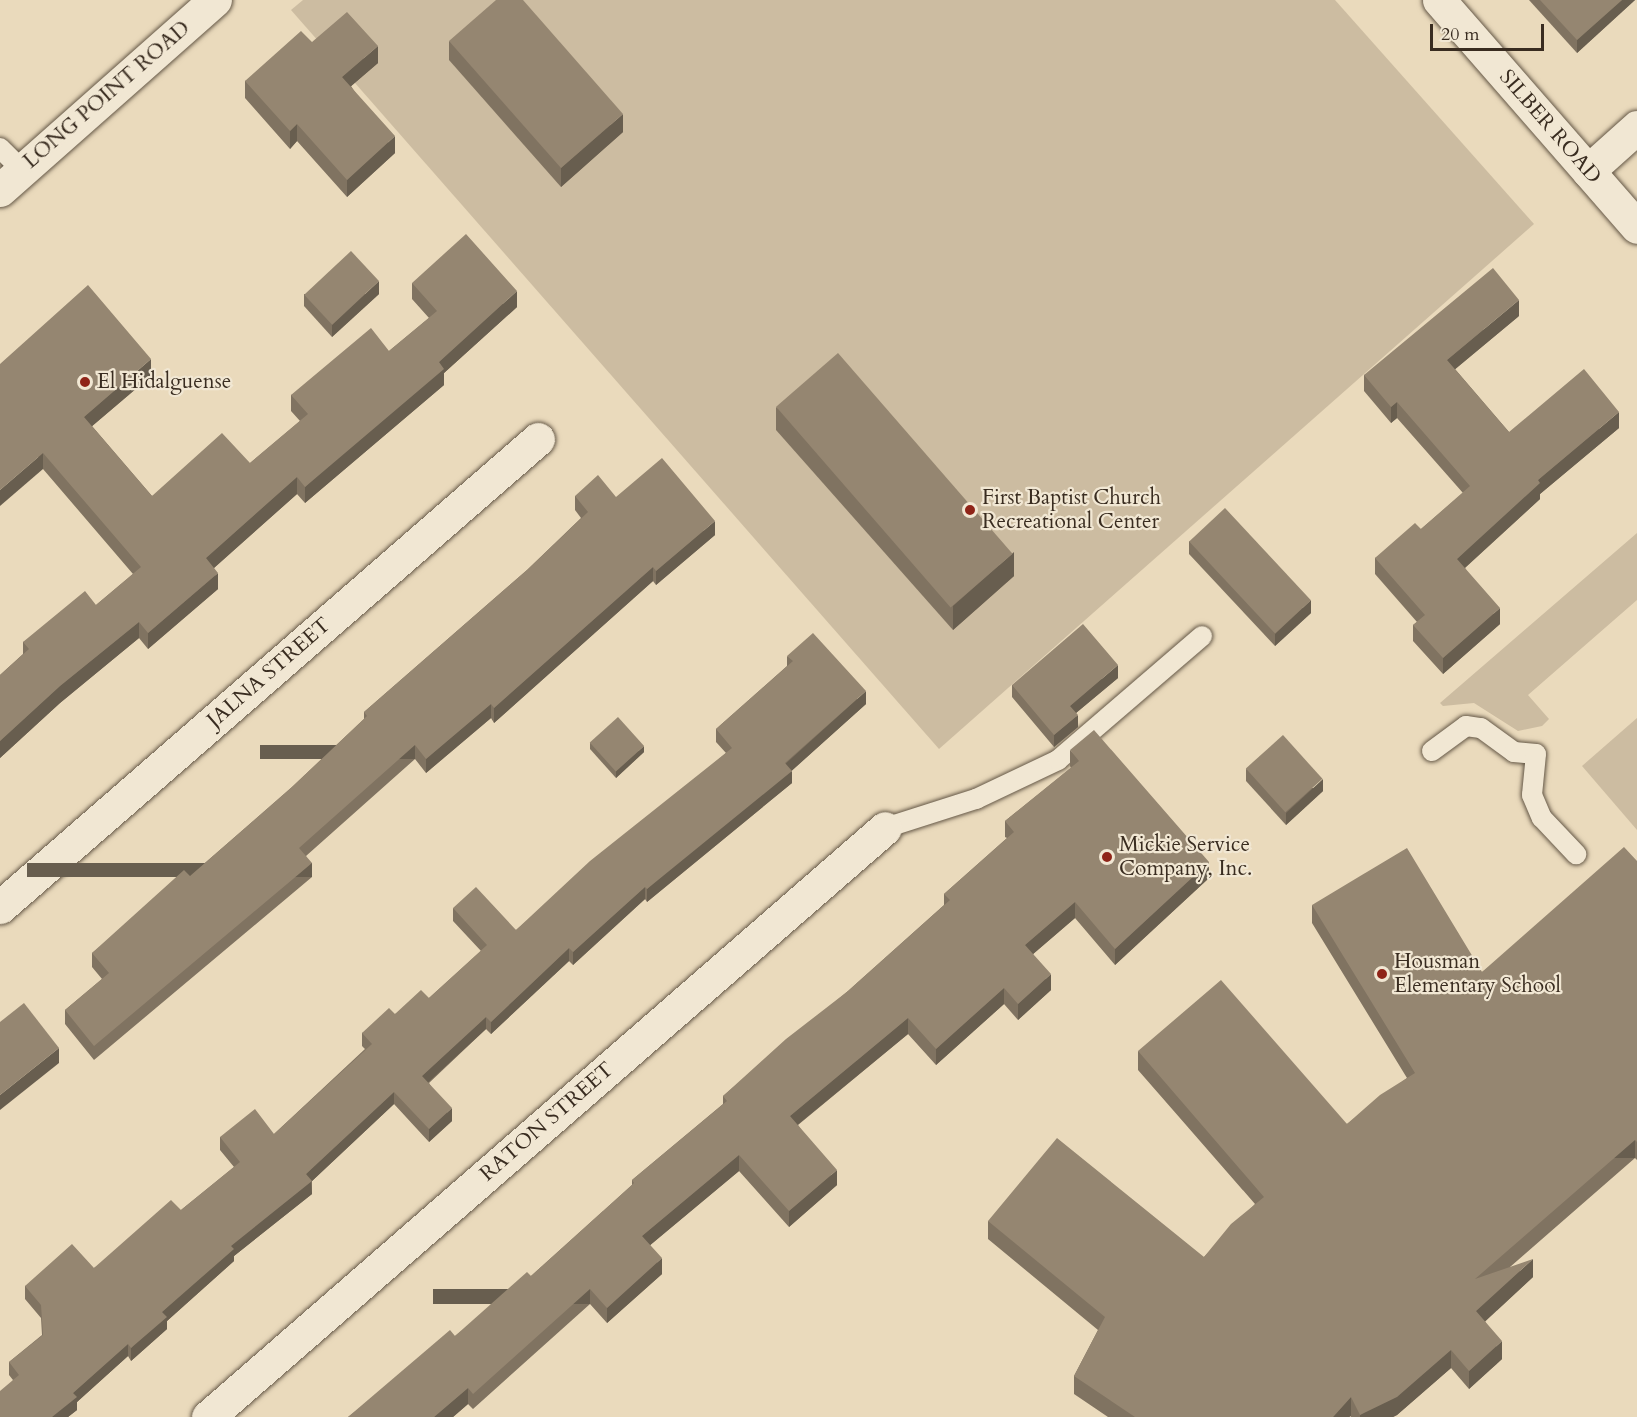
<!DOCTYPE html>
<html>
<head>
<meta charset="utf-8">
<style>
  body { margin:0 }
  #map { position:relative; width:1637px; height:1417px; overflow:hidden; background:#eadabc; font-family:Cardo,serif }
  div>[style] { position:absolute }
  .green>* { inset:0; background:#ccbca1 }
  .roads { filter:drop-shadow(0 0 2px #655847) drop-shadow(0 0 2px #655847) }
  .lane>* { height:20px; margin:-10px; padding:0 10px; transform-origin:10px; border-radius:10px; background:#f1e7d3 }
  .street>* { height:33px; margin:-16.5px; padding:0 16.5px; transform-origin:16.5px; border-radius:16.5px; background:#f1e7d3 }
  .secondary>* { height:33px; margin:-16.5px; padding:0 16.5px; transform-origin:16.5px; border-radius:16.5px; background:#f1e7d3 }
  .wall>* { inset:0; background:#807361 }
  .shaded-wall>* { inset:0; background:#685e4f; transform-origin:0 0 }
  .building>* { inset:0; background:#958671; transform-origin:0 0 }
  .dots>* { width:16px; height:16px; translate:-50% -50%; box-sizing:border-box; border:3px solid #f1e7d3; border-radius:50% }
  span { translate:-50% -50%; white-space:nowrap; text-align:center; line-height:1.15; -webkit-text-stroke:4.5px #f1e7d3; paint-order:stroke }
  .street-label { font-size:21px; color:#392c20 }
  .poi-label { font-size:21px; color:#392c20 }
  .left { translate:0 -50%; text-align:left }
  .scale { position:absolute; left:1430px; top:24px; width:114px; height:27px; box-sizing:border-box; border:3px solid #392c20; border-top:0; padding-left:8px; font-size:18px; line-height:21px; white-space:nowrap; color:#392c20; -webkit-text-stroke:4px #f1e7d3; paint-order:stroke }
</style>
</head>
<body>
<div id="map">
  <div class="green">
    <i style="clip-path:polygon(303px 0,1335px 0,1534px 224px,939px 749px,291px 10px)"></i>
    <i style="clip-path:polygon(1637px 533px,1637px 600px,1528px 695px,1549px 719px,1542px 726px,1518px 731px,1474px 703px,1443px 706px,1440px 703px)"></i>
    <i style="clip-path:polygon(1637px 718px,1637px 830px,1582px 766px)"></i>
  </div>
  <div class="roads">
    <div class="lane">
      <i style="left:0;top:148px;width:31px;rotate:45deg"></i>
      <i style="left:1432px;top:751px;width:42px;rotate:-36.3deg"></i>
      <i style="left:1466px;top:726px;width:15px;rotate:8deg"></i>
      <i style="left:1481px;top:728px;width:41px;rotate:36deg"></i>
      <i style="left:1514px;top:752px;width:22px;rotate:5deg"></i>
      <i style="left:1536px;top:754px;width:41px;rotate:95.6deg"></i>
      <i style="left:1532px;top:795px;width:25px;rotate:67deg"></i>
      <i style="left:1542px;top:818px;width:50px;rotate:46.6deg"></i>
      <i style="left:885px;top:828px;width:96px;rotate:-17.7deg"></i>
      <i style="left:976px;top:799px;width:91px;rotate:-25.4deg"></i>
      <i style="left:1058px;top:760px;width:190px;rotate:-40.7deg"></i>
    </div>
    <div class="street">
      <i style="left:1588px;top:171px;width:66px;rotate:-41.9deg"></i>
      <i style="left:0;top:907px;width:713px;rotate:-41.02deg"></i>
      <i style="left:208px;top:1417px;width:897px;rotate:-41.02deg"></i>
    </div>
    <div class="secondary">
      <i style="left:1439px;top:0;width:301px;rotate:48.9deg"></i>
      <i style="left:0;top:190px;width:287px;rotate:-41.5deg"></i>
    </div>
  </div>
  <div class="wall">
    <i style="clip-path:polygon(1529px 0,1635px 0,1577px 53px)"></i>
    <i style="clip-path:polygon(449px 41px,623px 132px,561px 187px,449px 60px)"></i>
    <i style="clip-path:polygon(312px 42px,378px 63px,351px 86px,395px 153px,347px 197px,297px 141px,290px 149px,245px 98px,245px 81px)"></i>
    <i style="clip-path:polygon(412px 283px,517px 307px,444px 373px,444px 385px,305px 503px,297px 494px,214px 568px,218px 589px,148px 649px,139px 638px,60px 703px,0 758px,0 675px,23px 654px,23px 642px,96px 605px,133px 574px,43px 469px,0 364px,151px 376px,92px 426px,152px 496px,250px 463px,300px 421px,291px 411px,291px 395px,389px 351px,429px 318px,412px 299px)"></i>
    <i style="clip-path:polygon(304px 294px,379px 294px,332px 337px,304px 306px)"></i>
    <i style="clip-path:polygon(1519px 316px,1455px 369px,1509px 432px,1619px 428px,1540px 494px,1540px 499px,1465px 568px,1500px 624px,1443px 674px,1413px 641px,1413px 625px,1417px 622px,1375px 574px,1375px 558px,1421px 529px,1463px 493px,1397px 418px,1391px 423px,1364px 391px,1364px 375px)"></i>
    <i style="clip-path:polygon(776px 407px,1014px 576px,953px 630px,776px 430px)"></i>
    <i style="clip-path:polygon(575px 496px,616px 497px,715px 535px,656px 585px,653px 581px,494px 723px,491px 718px,426px 773px,415px 759px,306px 856px,312px 877px,94px 1060px,65px 1024px,65px 1010px,102px 979px,92px 967px,92px 953px,190px 876px,292px 787px,364px 719px,364px 712px,527px 570px,581px 518px,575px 510px)"></i>
    <i style="clip-path:polygon(1189px 541px,1311px 613px,1275px 646px,1189px 554px)"></i>
    <i style="clip-path:polygon(787px 656px,866px 704px,791px 771px,792px 783px,647px 902px,645px 899px,573px 965px,569px 961px,491px 1034px,486px 1029px,429px 1083px,452px 1121px,429px 1142px,394px 1104px,312px 1181px,312px 1194px,234px 1256px,234px 1261px,167px 1321px,167px 1329px,131px 1361px,128px 1356px,77px 1402px,77px 1410px,68px 1417px,0 1417px,13px 1380px,9px 1375px,9px 1362px,42px 1335px,41px 1318px,25px 1299px,25px 1286px,94px 1268px,181px 1210px,234px 1167px,220px 1150px,220px 1137px,274px 1134px,365px 1049px,362px 1046px,362px 1033px,395px 1014px,429px 998px,481px 951px,453px 921px,453px 908px,516px 930px,726px 753px,716px 742px,716px 729px,787px 666px)"></i>
    <i style="clip-path:polygon(1118px 678px,1076px 713px,1078px 727px,1054px 747px,1012px 697px,1012px 685px)"></i>
    <i style="clip-path:polygon(590px 743px,644px 752px,616px 778px,590px 749px)"></i>
    <i style="clip-path:polygon(1070px 750px,1209px 878px,1115px 965px,1075px 918px,1033px 954px,1051px 990px,1018px 1020px,1004px 1004px,936px 1065px,908px 1034px,798px 1125px,837px 1185px,789px 1227px,739px 1171px,650px 1245px,662px 1274px,607px 1323px,590px 1304px,473px 1409px,468px 1404px,453px 1417px,348px 1417px,455px 1336px,531px 1276px,632px 1185px,632px 1180px,723px 1104px,723px 1096px,848px 991px,944px 905px,944px 894px,1007px 838px,1005px 837px,1005px 821px,1071px 768px,1070px 766px)"></i>
    <i style="clip-path:polygon(1246px 769px,1323px 791px,1286px 825px,1246px 781px)"></i>
    <i style="clip-path:polygon(1637px 861px,1637px 1160px,1635px 1158px,1510px 1267px,1533px 1277px,1485px 1321px,1502px 1359px,1469px 1389px,1451px 1368px,1397px 1415px,1393px 1417px,1351px 1417px,1351px 1416px,1349px 1417px,1108px 1417px,1074px 1394px,1074px 1376px,1098px 1330px,988px 1239px,988px 1221px,1204px 1257px,1255px 1204px,1138px 1070px,1138px 1051px,1347px 1124px,1407px 1078px,1312px 923px,1312px 905px,1482px 972px)"></i>
  </div>
  <div class="shaded-wall">
    <i style="clip-path:polygon(1622px 0,1635px 0,1577px 53px,1577px 40px)"></i>
    <i style="clip-path:polygon(378px 46px,378px 63px,342px 94px,342px 77px)"></i>
    <i style="clip-path:polygon(623px 114px,623px 132px,561px 187px,561px 168px)"></i>
    <i style="clip-path:polygon(297px 124px,297px 141px,290px 149px,290px 131px)"></i>
    <i style="clip-path:polygon(395px 136px,395px 153px,347px 197px,347px 180px)"></i>
    <i style="clip-path:polygon(379px 281px,379px 294px,332px 337px,332px 325px)"></i>
    <i style="clip-path:polygon(517px 291px,517px 307px,444px 373px,444px 385px,305px 503px,305px 487px,439px 362px)"></i>
    <i style="clip-path:polygon(1519px 300px,1519px 316px,1447px 376px,1447px 360px)"></i>
    <i style="clip-path:polygon(151px 359px,151px 376px,84px 433px,84px 417px)"></i>
    <i style="clip-path:polygon(1397px 402px,1397px 418px,1391px 423px,1391px 407px)"></i>
    <i style="clip-path:polygon(1619px 412px,1619px 428px,1540px 494px,1540px 499px,1457px 575px,1457px 559px,1538px 480px)"></i>
    <i style="clip-path:polygon(43px 453px,43px 469px,0 506px,0 490px)"></i>
    <i style="clip-path:polygon(297px 477px,297px 494px,206px 575px,206px 558px)"></i>
    <i style="clip-path:polygon(715px 521px,715px 535px,656px 585px,656px 571px)"></i>
    <i style="clip-path:polygon(1014px 552px,1014px 576px,953px 630px,953px 606px)"></i>
    <i style="clip-path:polygon(653px 567px,653px 581px,494px 723px,494px 708px)"></i>
    <i style="clip-path:polygon(218px 573px,218px 589px,148px 649px,148px 633px)"></i>
    <i style="clip-path:polygon(1311px 600px,1311px 613px,1275px 646px,1275px 634px)"></i>
    <i style="clip-path:polygon(1500px 608px,1500px 624px,1443px 674px,1443px 658px)"></i>
    <i style="clip-path:polygon(139px 622px,139px 638px,60px 703px,0 758px,0 741px,60px 686px)"></i>
    <i style="clip-path:polygon(1118px 665px,1118px 678px,1070px 718px,1070px 706px)"></i>
    <i style="clip-path:polygon(866px 691px,866px 704px,786px 776px,792px 771px,792px 783px,647px 902px,647px 889px)"></i>
    <i style="clip-path:polygon(491px 704px,491px 718px,426px 773px,426px 759px)"></i>
    <i style="clip-path:polygon(1078px 715px,1078px 727px,1054px 747px,1054px 735px)"></i>
    <i style="left:415px;top:745px;width:14px;height:155px;rotate:90deg"></i>
    <i style="clip-path:polygon(644px 746px,644px 752px,616px 778px,616px 771px)"></i>
    <i style="clip-path:polygon(1323px 779px,1323px 791px,1286px 825px,1286px 813px)"></i>
    <i style="clip-path:polygon(1209px 862px,1209px 878px,1115px 965px,1115px 949px)"></i>
    <i style="left:312px;top:863px;width:14px;height:285px;rotate:90deg"></i>
    <i style="clip-path:polygon(645px 887px,645px 899px,573px 965px,573px 952px)"></i>
    <i style="clip-path:polygon(1075px 902px,1075px 918px,1025px 961px,1025px 945px)"></i>
    <i style="clip-path:polygon(569px 948px,569px 961px,491px 1034px,491px 1022px)"></i>
    <i style="clip-path:polygon(1051px 974px,1051px 990px,1018px 1020px,1018px 1004px)"></i>
    <i style="clip-path:polygon(1004px 988px,1004px 1004px,936px 1065px,936px 1049px)"></i>
    <i style="clip-path:polygon(486px 1017px,486px 1029px,422px 1088px,422px 1076px)"></i>
    <i style="clip-path:polygon(908px 1018px,908px 1034px,790px 1131px,790px 1116px)"></i>
    <i style="clip-path:polygon(59px 1048px,59px 1063px,0 1110px,0 1095px)"></i>
    <i style="clip-path:polygon(394px 1092px,394px 1104px,311px 1182px,312px 1194px,234px 1256px,234px 1261px,167px 1321px,167px 1329px,131px 1361px,131px 1348px,162px 1312px,306px 1174px)"></i>
    <i style="clip-path:polygon(452px 1108px,452px 1121px,429px 1142px,429px 1129px)"></i>
    <i style="left:1635px;top:1140px;width:18px;height:212px;rotate:90deg"></i>
    <i style="clip-path:polygon(739px 1155px,739px 1171px,642px 1252px,642px 1236px)"></i>
    <i style="clip-path:polygon(837px 1170px,837px 1185px,789px 1227px,789px 1211px)"></i>
    <i style="clip-path:polygon(662px 1258px,662px 1274px,607px 1323px,607px 1308px)"></i>
    <i style="clip-path:polygon(1533px 1259px,1533px 1277px,1476px 1330px,1476px 1311px)"></i>
    <i style="left:590px;top:1289px;width:15px;height:157px;rotate:90deg"></i>
    <i style="clip-path:polygon(1502px 1341px,1502px 1359px,1469px 1389px,1469px 1371px)"></i>
    <i style="clip-path:polygon(128px 1344px,128px 1356px,77px 1402px,77px 1410px,68px 1417px,52px 1417px,73px 1393px)"></i>
    <i style="clip-path:polygon(1451px 1350px,1451px 1368px,1397px 1415px,1393px 1417px,1360px 1417px,1360px 1415px)"></i>
    <i style="clip-path:polygon(468px 1388px,468px 1404px,453px 1417px,434px 1417px)"></i>
    <i style="clip-path:polygon(1351px 1397px,1351px 1416px,1349px 1417px,1333px 1417px)"></i>
  </div>
  <div class="building">
    <i style="clip-path:polygon(496px 0,523px 0,623px 114px,561px 168px,449px 41px)"></i>
    <i style="clip-path:polygon(1540px 0,1622px 0,1577px 40px)"></i>
    <i style="clip-path:polygon(347px 12px,378px 46px,342px 77px,395px 136px,347px 180px,297px 124px,290px 131px,245px 81px,301px 31px,312px 42px)"></i>
    <i style="clip-path:polygon(466px 234px,517px 291px,439px 362px,444px 369px,305px 487px,297px 477px,206px 558px,218px 573px,148px 633px,139px 622px,60px 686px,0 741px,0 675px,29px 649px,23px 642px,85px 591px,96px 605px,141px 567px,43px 453px,0 490px,0 364px,88px 285px,151px 359px,84px 417px,152px 496px,222px 433px,250px 463px,308px 414px,291px 395px,371px 328px,389px 351px,437px 311px,412px 283px)"></i>
    <i style="left:351px;top:251px;width:41px;height:64px;rotate:47deg"></i>
    <i style="clip-path:polygon(1493px 268px,1519px 300px,1447px 360px,1509px 432px,1584px 369px,1619px 412px,1538px 480px,1540px 483px,1457px 559px,1500px 608px,1443px 658px,1413px 625px,1425px 615px,1375px 558px,1415px 523px,1421px 529px,1470px 486px,1397px 402px,1391px 407px,1364px 375px)"></i>
    <i style="left:838px;top:353px;width:266px;height:82px;rotate:49deg"></i>
    <i style="clip-path:polygon(662px 458px,715px 521px,656px 571px,653px 567px,494px 708px,491px 704px,426px 759px,415px 745px,299px 848px,312px 863px,94px 1046px,65px 1010px,109px 973px,92px 953px,184px 870px,190px 876px,292px 787px,367px 716px,364px 712px,527px 570px,588px 512px,575px 496px,598px 475px,616px 497px)"></i>
    <i style="left:1225px;top:508px;width:126px;height:49px;rotate:47deg"></i>
    <i style="clip-path:polygon(1083px 624px,1118px 665px,1070px 706px,1078px 715px,1054px 735px,1012px 685px)"></i>
    <i style="clip-path:polygon(813px 633px,866px 691px,785px 763px,792px 771px,647px 889px,645px 887px,573px 952px,569px 948px,491px 1022px,486px 1017px,422px 1076px,452px 1108px,429px 1129px,394px 1092px,306px 1174px,312px 1181px,231px 1246px,234px 1249px,162px 1312px,167px 1317px,131px 1348px,128px 1344px,73px 1393px,77px 1397px,52px 1417px,0 1417px,0 1391px,19px 1375px,9px 1362px,43px 1335px,41px 1305px,25px 1286px,72px 1244px,94px 1268px,171px 1200px,181px 1210px,240px 1162px,220px 1137px,255px 1109px,274px 1134px,372px 1044px,362px 1033px,389px 1008px,395px 1014px,421px 990px,429px 998px,487px 945px,453px 908px,476px 887px,516px 930px,590px 861px,732px 748px,716px 729px,793px 661px,787px 656px)"></i>
    <i style="left:618px;top:717px;width:39px;height:38px;rotate:48deg"></i>
    <i style="clip-path:polygon(1094px 730px,1209px 862px,1115px 949px,1075px 902px,1025px 945px,1051px 974px,1018px 1004px,1004px 988px,936px 1049px,908px 1018px,790px 1116px,837px 1170px,789px 1211px,739px 1155px,642px 1236px,662px 1258px,607px 1308px,590px 1289px,473px 1394px,468px 1388px,434px 1417px,348px 1417px,450px 1330px,455px 1336px,527px 1272px,531px 1276px,634px 1183px,632px 1180px,727px 1101px,723px 1096px,786px 1039px,848px 991px,950px 900px,944px 894px,1014px 832px,1005px 821px,1079px 761px,1070px 750px)"></i>
    <i style="left:1283px;top:735px;width:59px;height:50px;rotate:48deg"></i>
    <i style="clip-path:polygon(1624px 847px,1637px 861px,1637px 1142px,1635px 1140px,1475px 1279px,1533px 1259px,1476px 1311px,1502px 1341px,1469px 1371px,1451px 1350px,1397px 1397px,1360px 1415px,1351px 1397px,1333px 1417px,1135px 1417px,1074px 1376px,1105px 1317px,988px 1221px,1057px 1138px,1204px 1257px,1231px 1224px,1264px 1197px,1138px 1051px,1221px 980px,1347px 1124px,1380px 1095px,1415px 1073px,1312px 905px,1407px 848px,1482px 972px)"></i>
    <i style="clip-path:polygon(24px 1003px,59px 1048px,0 1095px,0 1022px)"></i>
  </div>
  <div class="dots">
    <i style="left:85px;top:382px;background:#8f2418"></i>
    <i style="left:970px;top:510px;background:#8f2418"></i>
    <i style="left:1107px;top:857px;background:#8f2418"></i>
    <i style="left:1382px;top:974px;background:#8f2418"></i>
  </div>
  <div class="street-label">
    <span style="left:107px;top:95px;rotate:-41deg">LONG POINT ROAD</span>
    <span style="left:1550px;top:127px;rotate:49deg">SILBER ROAD</span>
    <span style="left:269px;top:673px;rotate:-41deg">JALNA STREET</span>
    <span style="left:547px;top:1122px;rotate:-41deg">RATON STREET</span>
  </div>
  <div class="poi-label">
    <span class="left" style="left:97px;top:382px">El Hidalguense</span>
    <span class="left" style="left:982px;top:510px">First Baptist Church<br>Recreational Center</span>
    <span class="left" style="left:1119px;top:857px">Mickie Service<br>Company, Inc.</span>
    <span class="left" style="left:1394px;top:974px">Housman<br>Elementary School</span>
  </div>
  <div class="scale">20 m</div>
</div>
</body>
</html>
